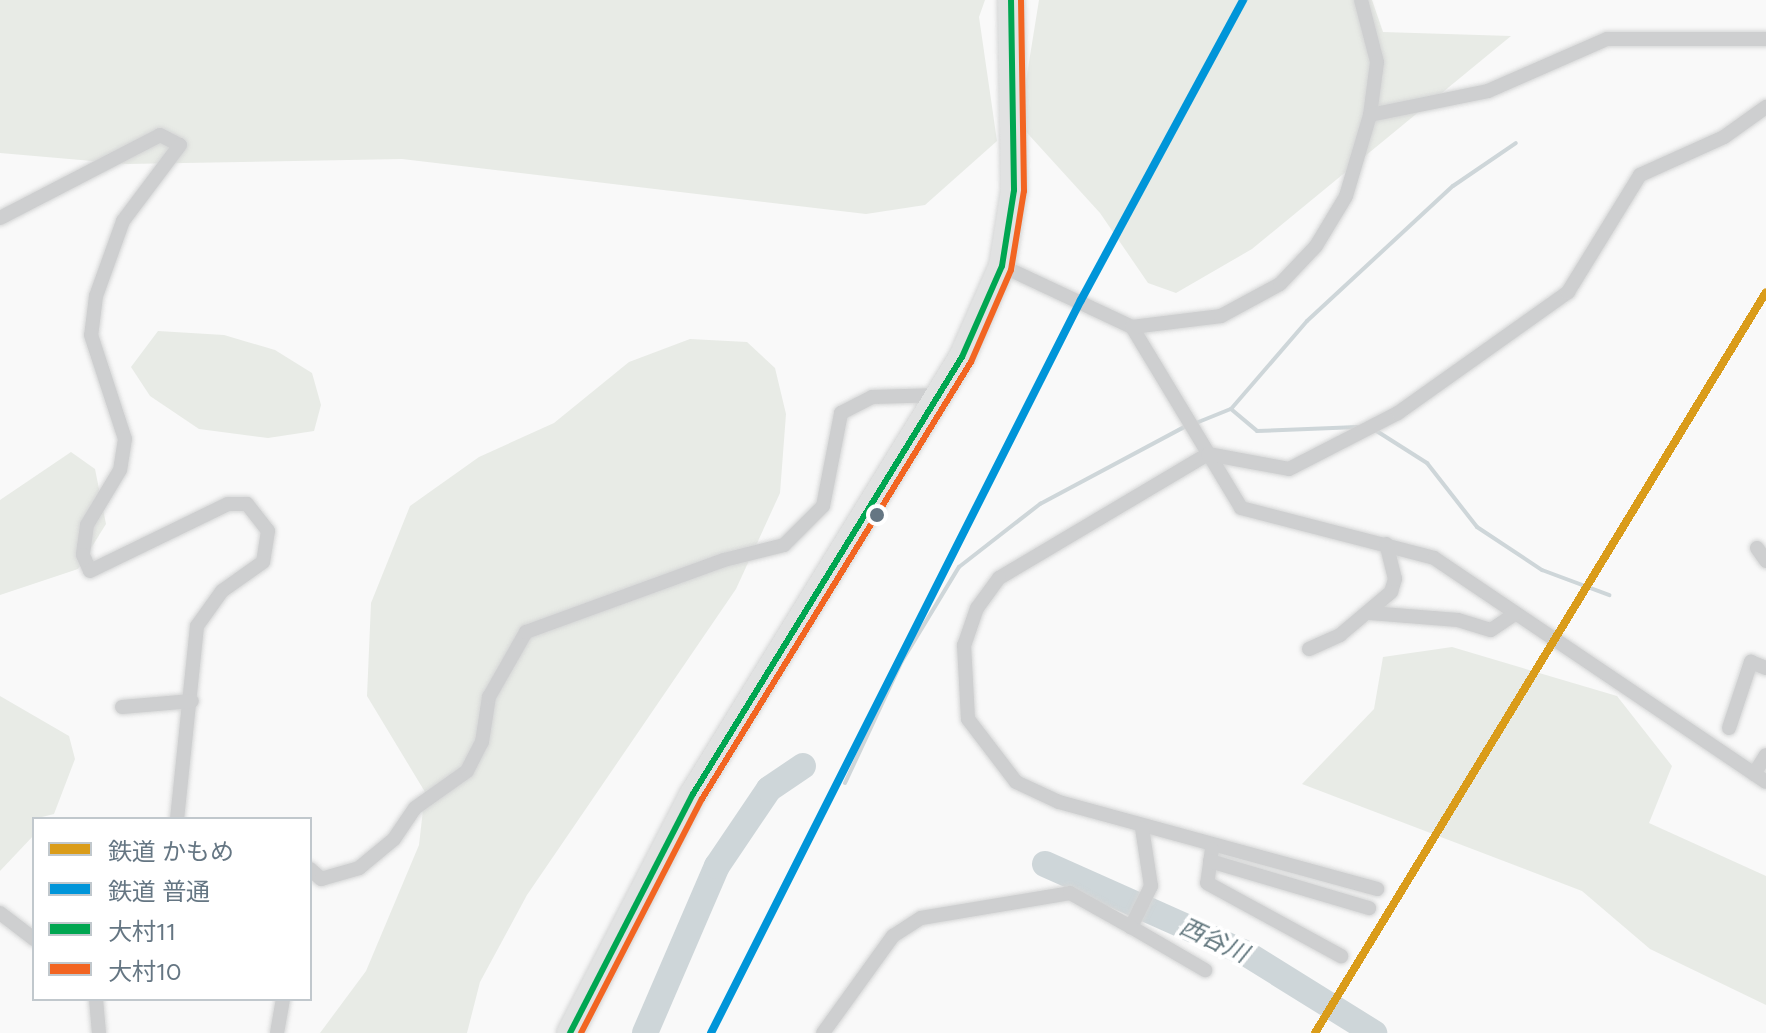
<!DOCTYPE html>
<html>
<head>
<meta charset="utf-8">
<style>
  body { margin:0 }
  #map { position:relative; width:1766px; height:1033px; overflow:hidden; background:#f9f9f9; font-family:Figtree,"Noto Sans JP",sans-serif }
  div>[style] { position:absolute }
  .green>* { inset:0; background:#e8ebe6 }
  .stream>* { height:4px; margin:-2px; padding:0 2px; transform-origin:2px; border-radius:2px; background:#ced6d9 }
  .river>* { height:26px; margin:-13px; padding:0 13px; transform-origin:13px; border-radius:13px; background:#ced6d9 }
  .roads { filter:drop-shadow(0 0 2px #d5d6d6) drop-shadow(0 0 2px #d5d6d6) }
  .street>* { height:14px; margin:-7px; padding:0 7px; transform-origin:7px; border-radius:7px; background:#cecfd0 }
  .highway>* { height:26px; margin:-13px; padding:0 13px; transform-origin:13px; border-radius:13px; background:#e1e2e2 }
  .bus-1>* { height:6px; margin:-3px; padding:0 3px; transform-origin:3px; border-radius:3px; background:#00a651 }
  .bus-2>* { height:6px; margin:-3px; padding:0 3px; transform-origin:3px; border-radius:3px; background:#f26522 }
  .rail-1>* { height:8px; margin:-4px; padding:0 4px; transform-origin:4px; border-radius:4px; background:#da9c1a }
  .rail-2>* { height:8px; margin:-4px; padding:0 4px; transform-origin:4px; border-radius:4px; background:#0095d9 }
  .dots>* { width:22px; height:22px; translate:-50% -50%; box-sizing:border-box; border:4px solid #fff; border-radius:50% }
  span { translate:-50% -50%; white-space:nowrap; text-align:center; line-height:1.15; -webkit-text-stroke:8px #fff; paint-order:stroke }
  .water-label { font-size:24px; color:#60757c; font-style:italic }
  .legend { position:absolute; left:32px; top:817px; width:280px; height:184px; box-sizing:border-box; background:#fff; border:2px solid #c1c8cd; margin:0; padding:10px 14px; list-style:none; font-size:24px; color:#657683 }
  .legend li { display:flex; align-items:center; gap:16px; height:40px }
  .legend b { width:40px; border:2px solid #c1c8cd }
</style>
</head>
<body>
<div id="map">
  <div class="green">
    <i style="clip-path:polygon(0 0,985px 0,979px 17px,997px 141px,925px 205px,866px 214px,402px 159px,127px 164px,0 153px)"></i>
    <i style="clip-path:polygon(1039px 0,1372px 0,1383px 32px,1511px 36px,1252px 249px,1176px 293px,1148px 283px,1100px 213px,1019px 124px)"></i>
    <i style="clip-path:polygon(158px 331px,224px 335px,275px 350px,312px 373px,321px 405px,314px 431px,268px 438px,199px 429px,150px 396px,131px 367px)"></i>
    <i style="clip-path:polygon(690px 339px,747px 342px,775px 368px,786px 414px,780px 493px,736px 589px,527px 895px,480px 982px,467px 1033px,320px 1033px,366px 971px,419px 845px,425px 792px,367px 696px,371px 603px,410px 506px,479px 457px,554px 423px,629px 362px)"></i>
    <i style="clip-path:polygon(71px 452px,95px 469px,106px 524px,78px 569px,0 595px,0 500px)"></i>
    <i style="clip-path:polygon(1452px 647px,1617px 696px,1672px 766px,1649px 823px,1766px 876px,1766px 1005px,1650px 949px,1582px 891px,1302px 784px,1374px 709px,1383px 657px)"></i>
    <i style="clip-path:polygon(0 696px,69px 736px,75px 759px,54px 814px,34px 819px,34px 835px,0 871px)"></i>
  </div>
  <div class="stream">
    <i style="left:1231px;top:409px;width:34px;rotate:40deg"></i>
    <i style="left:1257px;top:431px;width:101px;rotate:-2.3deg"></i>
    <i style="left:1196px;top:423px;width:38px;rotate:-22deg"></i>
    <i style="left:1231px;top:409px;width:116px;rotate:-49.2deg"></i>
    <i style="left:1307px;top:321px;width:199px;rotate:-42.8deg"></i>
    <i style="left:1453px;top:186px;width:76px;rotate:-34.3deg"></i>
    <i style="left:1375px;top:430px;width:62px;rotate:32.4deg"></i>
    <i style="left:1427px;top:463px;width:81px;rotate:52deg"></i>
    <i style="left:1477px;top:527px;width:78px;rotate:33.5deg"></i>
    <i style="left:1542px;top:570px;width:72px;rotate:20.5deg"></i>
    <i style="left:845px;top:783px;width:135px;rotate:-65deg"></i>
    <i style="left:902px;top:661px;width:110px;rotate:-58.8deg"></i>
    <i style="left:959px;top:567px;width:103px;rotate:-37.9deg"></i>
    <i style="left:1040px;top:504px;width:168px;rotate:-28.1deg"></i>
  </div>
  <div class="river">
    <i style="left:1045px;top:864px;width:221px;rotate:24deg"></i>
    <i style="left:1247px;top:954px;width:150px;rotate:31.9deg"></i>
    <i style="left:645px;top:1033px;width:182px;rotate:-66.7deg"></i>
    <i style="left:717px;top:866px;width:93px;rotate:-56deg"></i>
    <i style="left:769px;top:789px;width:41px;rotate:-34.1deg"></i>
  </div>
  <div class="roads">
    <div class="street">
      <i style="left:1361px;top:0;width:64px;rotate:75.5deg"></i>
      <i style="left:1377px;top:62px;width:53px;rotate:97.5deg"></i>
      <i style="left:0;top:218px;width:180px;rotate:-27.4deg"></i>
      <i style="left:160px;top:135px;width:22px;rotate:27deg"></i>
      <i style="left:180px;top:145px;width:95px;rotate:126.9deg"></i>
      <i style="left:123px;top:221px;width:80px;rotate:109.8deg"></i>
      <i style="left:96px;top:296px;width:39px;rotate:97deg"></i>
      <i style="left:91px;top:335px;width:109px;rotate:71.9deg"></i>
      <i style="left:125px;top:439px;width:31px;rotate:99deg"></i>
      <i style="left:120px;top:470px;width:64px;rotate:121deg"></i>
      <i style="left:87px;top:525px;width:30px;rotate:98deg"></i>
      <i style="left:83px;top:555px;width:17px;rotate:66deg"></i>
      <i style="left:90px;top:571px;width:153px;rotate:-25.9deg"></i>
      <i style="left:228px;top:504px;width:19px"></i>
      <i style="left:247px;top:504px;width:34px;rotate:52deg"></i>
      <i style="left:268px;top:531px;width:31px;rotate:99deg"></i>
      <i style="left:263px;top:562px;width:50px;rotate:144.7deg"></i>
      <i style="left:222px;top:591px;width:43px;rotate:125.5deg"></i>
      <i style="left:197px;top:626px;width:194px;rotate:95.9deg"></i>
      <i style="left:1002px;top:266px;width:144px;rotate:25.1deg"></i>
      <i style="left:1132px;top:327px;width:211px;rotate:58.9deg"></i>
      <i style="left:1241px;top:508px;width:199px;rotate:14.5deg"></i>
      <i style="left:1434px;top:558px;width:400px;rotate:34deg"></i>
      <i style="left:1132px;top:327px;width:90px;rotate:-7deg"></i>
      <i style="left:1221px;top:316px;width:67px;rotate:-28.5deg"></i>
      <i style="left:1280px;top:284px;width:52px;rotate:-46.5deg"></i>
      <i style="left:1316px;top:246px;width:58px;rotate:-59deg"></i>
      <i style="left:1346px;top:196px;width:84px;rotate:-73.5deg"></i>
      <i style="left:1370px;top:115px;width:120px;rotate:-11.5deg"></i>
      <i style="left:1488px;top:91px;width:130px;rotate:-23.6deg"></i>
      <i style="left:1607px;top:39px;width:159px"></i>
      <i style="left:1208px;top:454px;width:243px;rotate:149.3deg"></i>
      <i style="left:999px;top:578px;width:37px;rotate:126deg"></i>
      <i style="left:977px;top:608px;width:39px;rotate:109deg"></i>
      <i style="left:964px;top:645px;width:74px;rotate:86.9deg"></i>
      <i style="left:968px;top:719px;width:79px;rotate:52.7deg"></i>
      <i style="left:1016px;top:782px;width:47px;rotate:24.9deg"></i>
      <i style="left:1059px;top:802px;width:330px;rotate:15.3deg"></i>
      <i style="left:1208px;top:454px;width:82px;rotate:10.5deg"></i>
      <i style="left:1289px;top:469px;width:123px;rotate:-27.2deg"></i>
      <i style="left:1398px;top:413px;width:209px;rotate:-35.4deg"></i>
      <i style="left:1568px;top:292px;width:137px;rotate:-58.4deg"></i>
      <i style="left:1640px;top:175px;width:92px;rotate:-24.3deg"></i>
      <i style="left:1724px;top:137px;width:52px;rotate:-35.5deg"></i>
      <i style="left:1757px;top:548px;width:16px;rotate:55deg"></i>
      <i style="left:1370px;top:613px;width:88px;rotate:4.5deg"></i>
      <i style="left:1458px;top:620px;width:34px;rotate:17deg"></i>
      <i style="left:1491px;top:630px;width:29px;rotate:-34deg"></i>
      <i style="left:1309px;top:649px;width:34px;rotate:-24deg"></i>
      <i style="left:1340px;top:635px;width:67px;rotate:-40.1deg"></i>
      <i style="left:1391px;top:592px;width:14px;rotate:-73deg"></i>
      <i style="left:1395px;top:579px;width:36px;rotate:-104deg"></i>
      <i style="left:122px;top:707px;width:70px;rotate:-4.9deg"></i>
      <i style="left:1729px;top:728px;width:70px;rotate:-71.6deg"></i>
      <i style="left:1751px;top:662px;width:16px;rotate:22deg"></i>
      <i style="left:1754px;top:774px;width:22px;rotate:-58deg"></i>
      <i style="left:1142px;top:828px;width:59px;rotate:81.2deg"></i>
      <i style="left:1151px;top:886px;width:46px;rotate:116deg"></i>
      <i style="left:1131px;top:927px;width:86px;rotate:30.2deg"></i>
      <i style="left:1212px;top:849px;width:34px;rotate:98deg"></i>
      <i style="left:1207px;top:883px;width:153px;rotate:28.6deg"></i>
      <i style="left:1210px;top:861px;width:166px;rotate:16.5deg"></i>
      <i style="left:310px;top:869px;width:15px;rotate:42deg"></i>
      <i style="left:321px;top:879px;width:40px;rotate:-16deg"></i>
      <i style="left:359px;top:868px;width:45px;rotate:-39.6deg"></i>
      <i style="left:394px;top:839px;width:37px;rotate:-56deg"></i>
      <i style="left:415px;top:808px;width:64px;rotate:-35.4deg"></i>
      <i style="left:467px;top:771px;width:33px;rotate:-63deg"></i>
      <i style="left:482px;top:742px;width:46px;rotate:-81.2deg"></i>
      <i style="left:489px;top:697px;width:75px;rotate:-60.4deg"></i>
      <i style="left:526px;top:632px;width:211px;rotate:-20deg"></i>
      <i style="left:724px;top:560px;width:62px;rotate:-14deg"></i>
      <i style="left:784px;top:545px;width:55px;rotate:-45deg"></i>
      <i style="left:823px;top:506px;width:95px;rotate:-79deg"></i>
      <i style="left:841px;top:413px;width:35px;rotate:-27deg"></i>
      <i style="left:872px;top:397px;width:68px;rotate:-1.7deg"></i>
      <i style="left:0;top:913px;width:43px;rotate:37.4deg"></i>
      <i style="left:96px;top:999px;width:34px;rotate:85deg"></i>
      <i style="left:277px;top:1033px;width:35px;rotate:-80deg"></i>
      <i style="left:823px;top:1033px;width:120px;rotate:-54.2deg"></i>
      <i style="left:893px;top:936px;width:33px;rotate:-33deg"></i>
      <i style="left:921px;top:918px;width:151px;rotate:-9.5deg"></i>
      <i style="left:1070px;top:893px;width:70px;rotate:29.1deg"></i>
    </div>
    <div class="highway">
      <i style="left:570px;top:1033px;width:269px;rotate:-62.8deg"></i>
      <i style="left:693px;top:794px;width:513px;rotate:-58.39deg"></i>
      <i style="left:962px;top:357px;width:99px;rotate:-66.3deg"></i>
      <i style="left:1002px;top:266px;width:77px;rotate:-81deg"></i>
      <i style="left:1014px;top:190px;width:190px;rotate:-90.9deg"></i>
    </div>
  </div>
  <div class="bus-1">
    <i style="left:570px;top:1033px;width:269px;rotate:-62.8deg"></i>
    <i style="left:693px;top:794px;width:513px;rotate:-58.39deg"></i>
    <i style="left:962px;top:357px;width:99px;rotate:-66.3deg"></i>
    <i style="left:1002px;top:266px;width:77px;rotate:-81deg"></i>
    <i style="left:1014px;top:190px;width:190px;rotate:-90.9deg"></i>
  </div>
  <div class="bus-2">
    <i style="left:581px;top:1033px;width:263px;rotate:-62.7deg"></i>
    <i style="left:702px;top:799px;width:513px;rotate:-58.39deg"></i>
    <i style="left:971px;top:362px;width:100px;rotate:-66.5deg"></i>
    <i style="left:1011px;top:270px;width:80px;rotate:-80.7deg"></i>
    <i style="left:1024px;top:191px;width:191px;rotate:-90.9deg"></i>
  </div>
  <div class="rail-1">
    <i style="left:1315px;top:1033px;width:867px;rotate:-58.67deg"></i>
  </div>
  <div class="rail-2">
    <i style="left:711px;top:1033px;width:821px;rotate:-63.22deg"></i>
    <i style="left:1081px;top:300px;width:341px;rotate:-61.6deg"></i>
  </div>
  <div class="dots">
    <i style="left:877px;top:515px;background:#657683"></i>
  </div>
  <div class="water-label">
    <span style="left:1214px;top:940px;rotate:25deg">西谷川</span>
  </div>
  <ul class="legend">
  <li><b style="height:10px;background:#da9c1a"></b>鉄道 かもめ</li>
  <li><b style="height:10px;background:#0095d9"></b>鉄道 普通</li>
  <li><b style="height:10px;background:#00a651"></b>大村11</li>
  <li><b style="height:10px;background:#f26522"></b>大村10</li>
  </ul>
</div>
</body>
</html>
